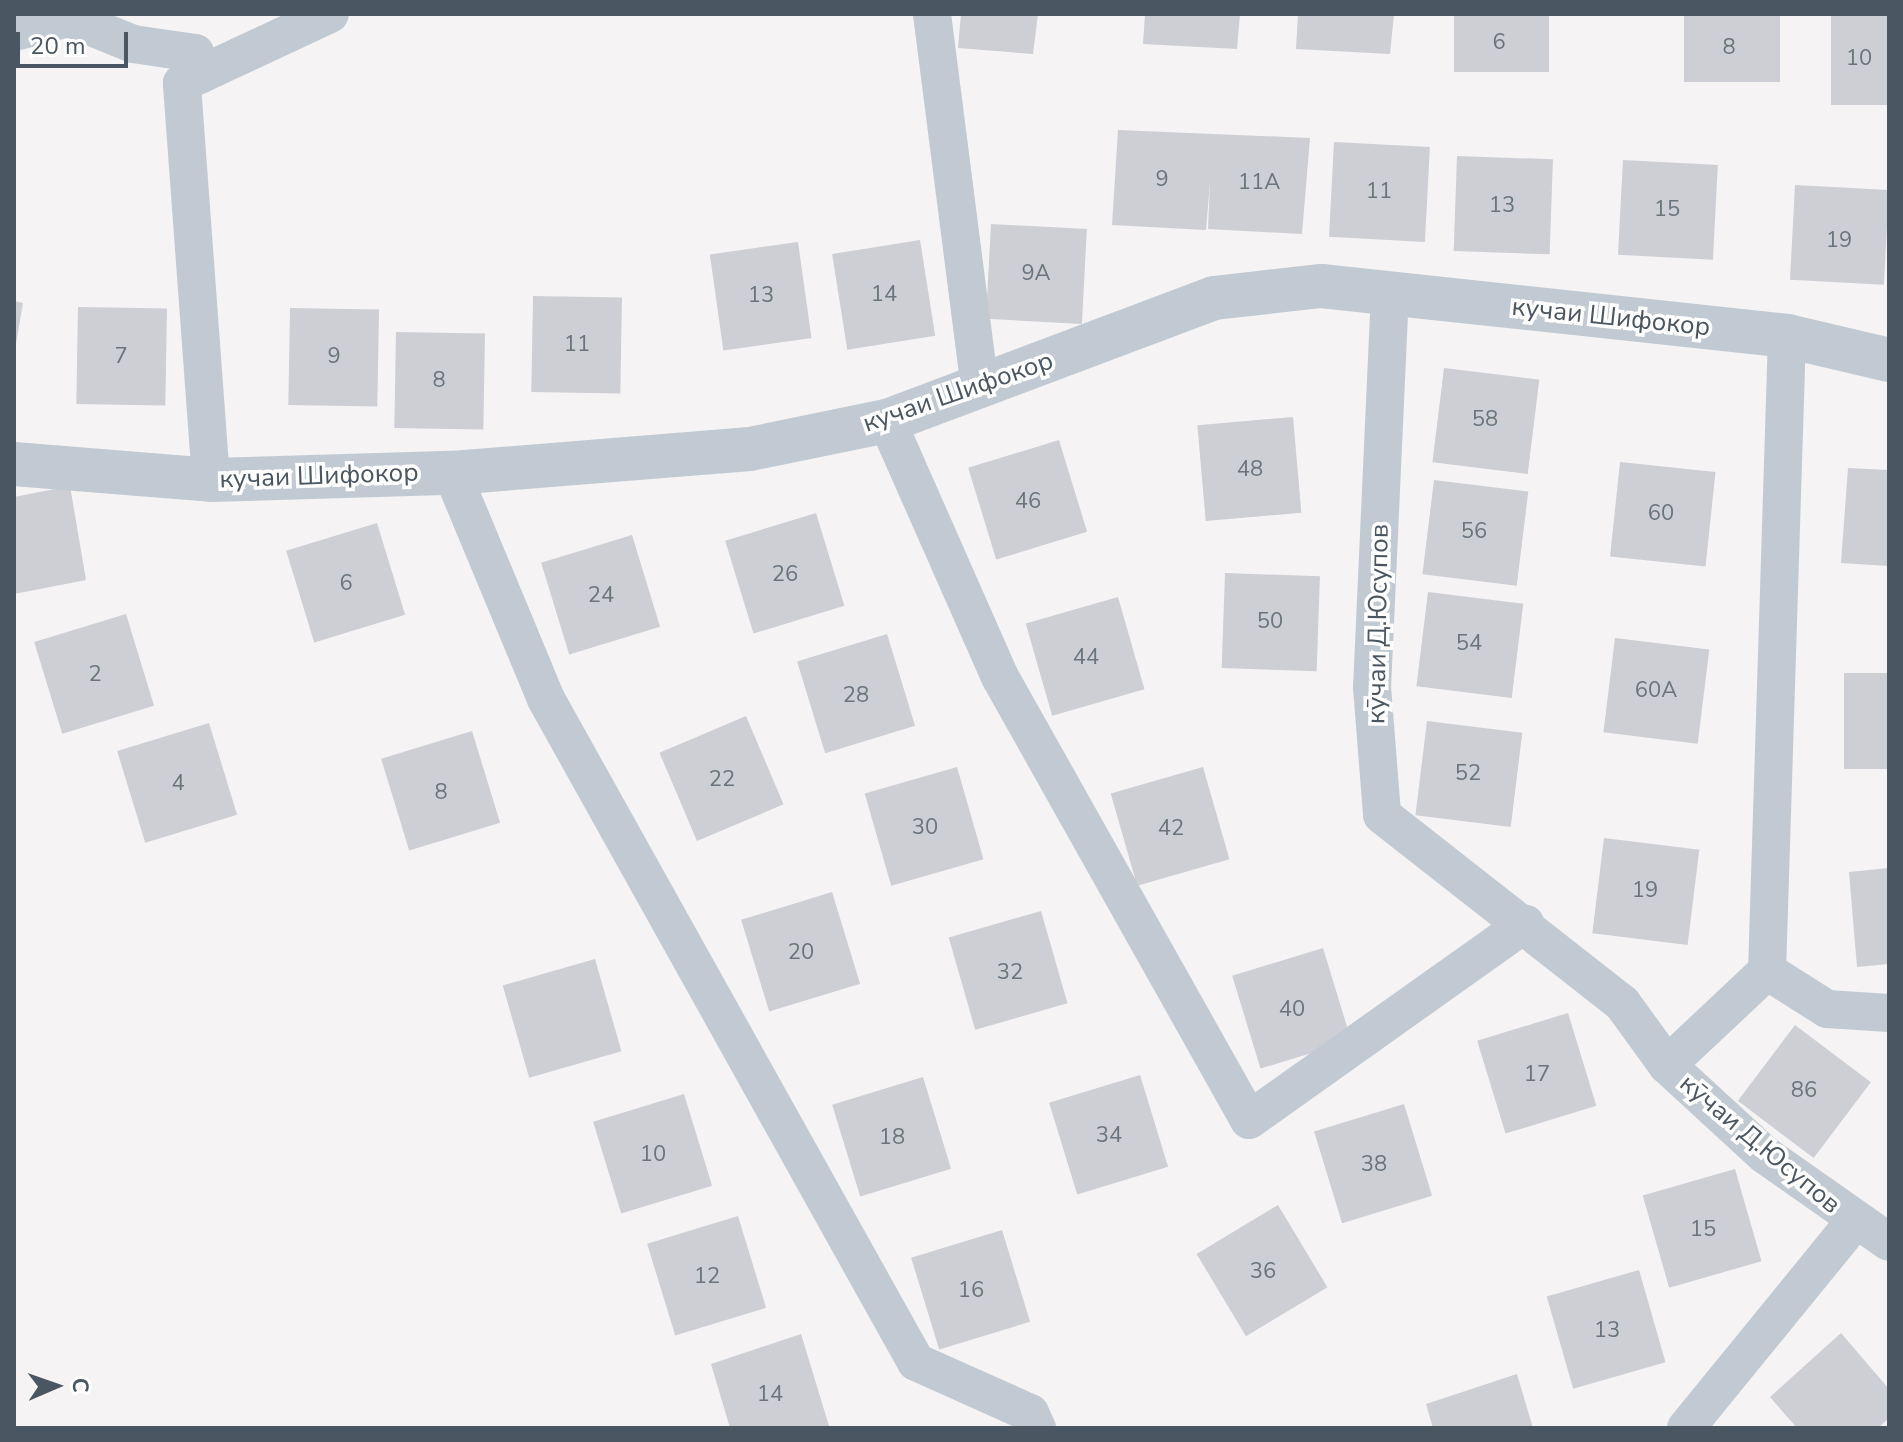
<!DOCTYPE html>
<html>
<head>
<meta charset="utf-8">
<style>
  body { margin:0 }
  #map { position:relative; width:1903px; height:1442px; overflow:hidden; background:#f5f3f3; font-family:"Nunito Sans",sans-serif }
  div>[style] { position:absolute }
  .building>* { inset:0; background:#cdcfd5; transform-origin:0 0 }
  .minor>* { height:38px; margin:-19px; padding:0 19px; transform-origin:19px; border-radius:19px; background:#c1cad2 }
  .tertiary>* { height:44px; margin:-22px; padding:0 22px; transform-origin:22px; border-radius:22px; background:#c1cad2 }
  span { translate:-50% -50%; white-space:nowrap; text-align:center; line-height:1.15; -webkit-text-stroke:7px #fff; paint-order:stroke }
  .number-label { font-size:22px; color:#6b747e }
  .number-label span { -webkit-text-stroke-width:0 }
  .street-label { font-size:26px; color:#4a5661 }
  .frame { position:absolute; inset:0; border:16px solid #4a5661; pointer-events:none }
  .north { position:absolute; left:16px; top:1346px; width:80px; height:80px; -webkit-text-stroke:6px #fff; paint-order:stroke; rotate:88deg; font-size:22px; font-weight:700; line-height:32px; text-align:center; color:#4a5661 }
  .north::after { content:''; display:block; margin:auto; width:28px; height:36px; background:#4a5661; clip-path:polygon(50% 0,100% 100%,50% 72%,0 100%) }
  .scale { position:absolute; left:16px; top:32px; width:112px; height:36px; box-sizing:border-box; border:4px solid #4a5661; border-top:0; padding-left:10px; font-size:24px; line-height:28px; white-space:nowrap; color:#4a5661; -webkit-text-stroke:6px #fff; paint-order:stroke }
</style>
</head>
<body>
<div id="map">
  <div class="building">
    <i style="clip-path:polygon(961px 14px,1038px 14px,1033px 54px,958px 48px)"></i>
    <i style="clip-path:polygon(1145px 14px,1240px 14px,1237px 49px,1143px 44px)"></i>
    <i style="clip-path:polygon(1298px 14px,1394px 14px,1390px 54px,1296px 49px)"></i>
    <i style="left:1454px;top:14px;width:95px;height:58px"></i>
    <i style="left:1684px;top:14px;width:96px;height:68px"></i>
    <i style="left:1831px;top:14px;width:58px;height:91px"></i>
    <i style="clip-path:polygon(1118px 130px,1310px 138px,1302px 234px,1208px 229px,1210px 182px,1206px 230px,1112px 225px)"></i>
    <i style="left:1334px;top:142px;width:96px;height:95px;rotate:3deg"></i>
    <i style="left:1457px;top:156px;width:96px;height:95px;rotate:2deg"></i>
    <i style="left:1623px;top:160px;width:95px;height:95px;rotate:3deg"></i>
    <i style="left:1795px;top:185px;width:94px;height:95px;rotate:3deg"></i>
    <i style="left:991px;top:224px;width:96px;height:95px;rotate:3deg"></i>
    <i style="left:920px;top:240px;width:97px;height:89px;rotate:81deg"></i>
    <i style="left:798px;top:242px;width:97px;height:89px;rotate:82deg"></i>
    <i style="left:533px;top:296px;width:89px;height:96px;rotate:1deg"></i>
    <i style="clip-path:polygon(14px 301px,23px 303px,16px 344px,14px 344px)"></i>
    <i style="left:78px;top:307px;width:89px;height:97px;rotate:1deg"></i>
    <i style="left:290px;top:308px;width:89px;height:97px;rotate:1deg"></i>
    <i style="left:396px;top:332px;width:89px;height:96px;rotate:1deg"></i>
    <i style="left:1444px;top:368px;width:96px;height:95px;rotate:7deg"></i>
    <i style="left:1293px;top:417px;width:96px;height:96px;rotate:85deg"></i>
    <i style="left:1059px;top:440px;width:96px;height:95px;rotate:73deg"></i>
    <i style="left:1620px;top:462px;width:96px;height:95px;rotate:6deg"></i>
    <i style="clip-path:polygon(1848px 468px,1889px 470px,1889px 566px,1841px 563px)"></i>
    <i style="left:1434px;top:480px;width:95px;height:95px;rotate:7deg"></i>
    <i style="clip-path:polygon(70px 486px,86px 580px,14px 594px,14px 497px)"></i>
    <i style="left:816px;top:513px;width:97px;height:95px;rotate:73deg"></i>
    <i style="left:377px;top:523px;width:96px;height:95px;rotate:73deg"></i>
    <i style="left:632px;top:535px;width:96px;height:95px;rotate:73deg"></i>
    <i style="left:1225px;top:573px;width:95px;height:95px;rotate:2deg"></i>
    <i style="left:1428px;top:592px;width:96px;height:95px;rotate:7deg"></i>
    <i style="left:1118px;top:597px;width:96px;height:96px;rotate:74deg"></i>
    <i style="left:126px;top:614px;width:96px;height:96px;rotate:73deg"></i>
    <i style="left:887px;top:634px;width:96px;height:94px;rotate:73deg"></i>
    <i style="left:1615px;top:638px;width:95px;height:95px;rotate:7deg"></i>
    <i style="left:1889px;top:673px;width:96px;height:45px;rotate:90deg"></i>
    <i style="left:746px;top:716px;width:96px;height:94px;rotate:67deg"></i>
    <i style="left:1427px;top:721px;width:96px;height:95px;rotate:7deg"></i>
    <i style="left:209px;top:723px;width:96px;height:96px;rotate:73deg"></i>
    <i style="left:472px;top:731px;width:96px;height:95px;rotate:73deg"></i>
    <i style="left:957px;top:767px;width:96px;height:96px;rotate:74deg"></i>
    <i style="left:1203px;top:767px;width:96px;height:96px;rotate:74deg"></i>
    <i style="left:1604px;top:838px;width:96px;height:96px;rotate:7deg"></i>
    <i style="clip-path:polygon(1889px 868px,1889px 964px,1857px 967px,1849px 872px)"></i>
    <i style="left:832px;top:892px;width:96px;height:95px;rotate:73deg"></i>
    <i style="left:1041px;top:911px;width:96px;height:96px;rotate:74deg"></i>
    <i style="left:1323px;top:948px;width:97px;height:95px;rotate:73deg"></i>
    <i style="left:595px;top:959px;width:96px;height:96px;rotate:74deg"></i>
    <i style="left:1568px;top:1013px;width:97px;height:95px;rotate:73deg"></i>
    <i style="left:1795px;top:1025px;width:95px;height:95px;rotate:37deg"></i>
    <i style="left:1140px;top:1075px;width:96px;height:95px;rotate:73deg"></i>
    <i style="left:923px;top:1077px;width:96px;height:95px;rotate:73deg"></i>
    <i style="left:684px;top:1094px;width:96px;height:95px;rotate:73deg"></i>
    <i style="left:1404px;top:1104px;width:96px;height:94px;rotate:73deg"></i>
    <i style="left:1735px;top:1169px;width:96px;height:96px;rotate:74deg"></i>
    <i style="left:1278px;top:1205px;width:96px;height:95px;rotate:59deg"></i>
    <i style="left:738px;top:1216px;width:96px;height:95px;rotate:73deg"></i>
    <i style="left:1002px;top:1230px;width:96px;height:95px;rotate:73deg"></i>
    <i style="left:1639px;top:1270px;width:96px;height:96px;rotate:74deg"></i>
    <i style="clip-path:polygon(1841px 1333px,1889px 1389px,1889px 1418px,1878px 1428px,1797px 1428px,1770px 1397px)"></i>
    <i style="clip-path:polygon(801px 1334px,829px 1426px,730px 1428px,711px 1364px)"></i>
    <i style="clip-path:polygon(1517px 1374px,1533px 1428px,1433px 1428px,1426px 1404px)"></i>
  </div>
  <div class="minor">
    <i style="left:932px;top:14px;width:376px;rotate:82.7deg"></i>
    <i style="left:14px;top:32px;width:57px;rotate:-14.3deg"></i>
    <i style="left:69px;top:18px;width:69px;rotate:22.1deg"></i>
    <i style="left:133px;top:44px;width:63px;rotate:8.3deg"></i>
    <i style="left:195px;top:53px;width:22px;rotate:72deg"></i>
    <i style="left:1390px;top:292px;width:395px;rotate:92.6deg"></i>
    <i style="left:1372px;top:687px;width:128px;rotate:85.5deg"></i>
    <i style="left:1382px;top:815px;width:305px;rotate:38.1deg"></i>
    <i style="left:1622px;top:1003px;width:77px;rotate:54deg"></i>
    <i style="left:1667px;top:1065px;width:133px;rotate:42.6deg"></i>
    <i style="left:1765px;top:1155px;width:151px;rotate:35.1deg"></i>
    <i style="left:1787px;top:336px;width:635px;rotate:91.8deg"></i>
    <i style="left:1767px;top:971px;width:71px;rotate:32.3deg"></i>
    <i style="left:1827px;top:1009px;width:62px;rotate:3.7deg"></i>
    <i style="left:887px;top:421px;width:280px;rotate:66.2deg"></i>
    <i style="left:1000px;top:677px;width:508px;rotate:60.66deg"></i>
    <i style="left:1249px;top:1120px;width:339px;rotate:-35.4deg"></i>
    <i style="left:452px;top:473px;width:245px;rotate:67.4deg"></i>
    <i style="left:546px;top:699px;width:759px;rotate:60.84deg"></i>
    <i style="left:916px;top:1362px;width:125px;rotate:24.1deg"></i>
    <i style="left:1030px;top:1413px;width:17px;rotate:65deg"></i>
    <i style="left:211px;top:480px;width:398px;rotate:-94.2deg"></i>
    <i style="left:182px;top:83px;width:163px;rotate:-25deg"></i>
    <i style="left:1667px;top:1065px;width:137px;rotate:-43.2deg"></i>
    <i style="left:1686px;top:1428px;width:266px;rotate:-50.8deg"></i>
  </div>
  <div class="tertiary">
    <i style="left:14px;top:464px;width:198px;rotate:4.6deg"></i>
    <i style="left:211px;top:480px;width:241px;rotate:-1.7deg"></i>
    <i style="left:452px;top:473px;width:299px;rotate:-4.6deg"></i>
    <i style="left:750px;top:449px;width:140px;rotate:-11.6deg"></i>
    <i style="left:887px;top:421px;width:349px;rotate:-20.6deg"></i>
    <i style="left:1214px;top:298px;width:108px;rotate:-6.4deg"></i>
    <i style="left:1321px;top:286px;width:469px;rotate:6.1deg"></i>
    <i style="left:1787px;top:336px;width:105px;rotate:13.2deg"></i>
  </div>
  <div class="number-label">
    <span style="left:1499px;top:43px">6</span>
    <span style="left:1729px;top:48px">8</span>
    <span style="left:1859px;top:59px">10</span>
    <span style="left:1162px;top:180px">9</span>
    <span style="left:1259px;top:183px">11А</span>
    <span style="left:1379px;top:192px">11</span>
    <span style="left:1502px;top:206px">13</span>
    <span style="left:1667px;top:210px">15</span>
    <span style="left:1839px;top:241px">19</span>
    <span style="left:1036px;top:274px">9А</span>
    <span style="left:884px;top:295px">14</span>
    <span style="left:761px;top:296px">13</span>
    <span style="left:577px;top:345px">11</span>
    <span style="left:121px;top:357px">7</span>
    <span style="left:334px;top:357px">9</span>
    <span style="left:439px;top:381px">8</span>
    <span style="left:1485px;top:420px">58</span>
    <span style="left:1250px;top:470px">48</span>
    <span style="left:1028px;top:502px">46</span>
    <span style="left:1661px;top:514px">60</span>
    <span style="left:1474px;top:532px">56</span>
    <span style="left:785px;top:575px">26</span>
    <span style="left:346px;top:584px">6</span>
    <span style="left:601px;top:596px">24</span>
    <span style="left:1270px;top:622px">50</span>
    <span style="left:1469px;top:644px">54</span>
    <span style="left:1086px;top:658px">44</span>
    <span style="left:95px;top:675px">2</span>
    <span style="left:1656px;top:691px">60А</span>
    <span style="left:856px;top:696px">28</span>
    <span style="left:1468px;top:774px">52</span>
    <span style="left:722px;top:780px">22</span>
    <span style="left:178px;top:784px">4</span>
    <span style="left:441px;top:793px">8</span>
    <span style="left:925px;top:828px">30</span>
    <span style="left:1171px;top:829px">42</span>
    <span style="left:1645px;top:891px">19</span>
    <span style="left:801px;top:953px">20</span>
    <span style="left:1010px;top:973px">32</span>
    <span style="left:1292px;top:1010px">40</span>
    <span style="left:1537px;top:1075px">17</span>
    <span style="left:1804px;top:1091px">86</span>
    <span style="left:1109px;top:1136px">34</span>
    <span style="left:892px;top:1138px">18</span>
    <span style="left:653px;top:1155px">10</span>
    <span style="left:1374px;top:1165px">38</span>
    <span style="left:1703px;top:1230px">15</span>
    <span style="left:1263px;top:1272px">36</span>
    <span style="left:707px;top:1277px">12</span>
    <span style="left:971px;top:1291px">16</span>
    <span style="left:1607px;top:1331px">13</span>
    <span style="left:770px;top:1395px">14</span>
  </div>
  <div class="street-label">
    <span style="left:1611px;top:317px;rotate:6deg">кучаи Шифокор</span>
    <span style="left:958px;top:392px;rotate:-19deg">кучаи Шифокор</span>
    <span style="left:319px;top:476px;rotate:-2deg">кучаи Шифокор</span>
    <span style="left:1378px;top:624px;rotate:-89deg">кӯчаи Д.Юсупов</span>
    <span style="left:1760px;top:1144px;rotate:40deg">кӯчаи Д.Юсупов</span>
  </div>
  <div class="frame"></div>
  <div class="north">С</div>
  <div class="scale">20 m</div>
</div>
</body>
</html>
